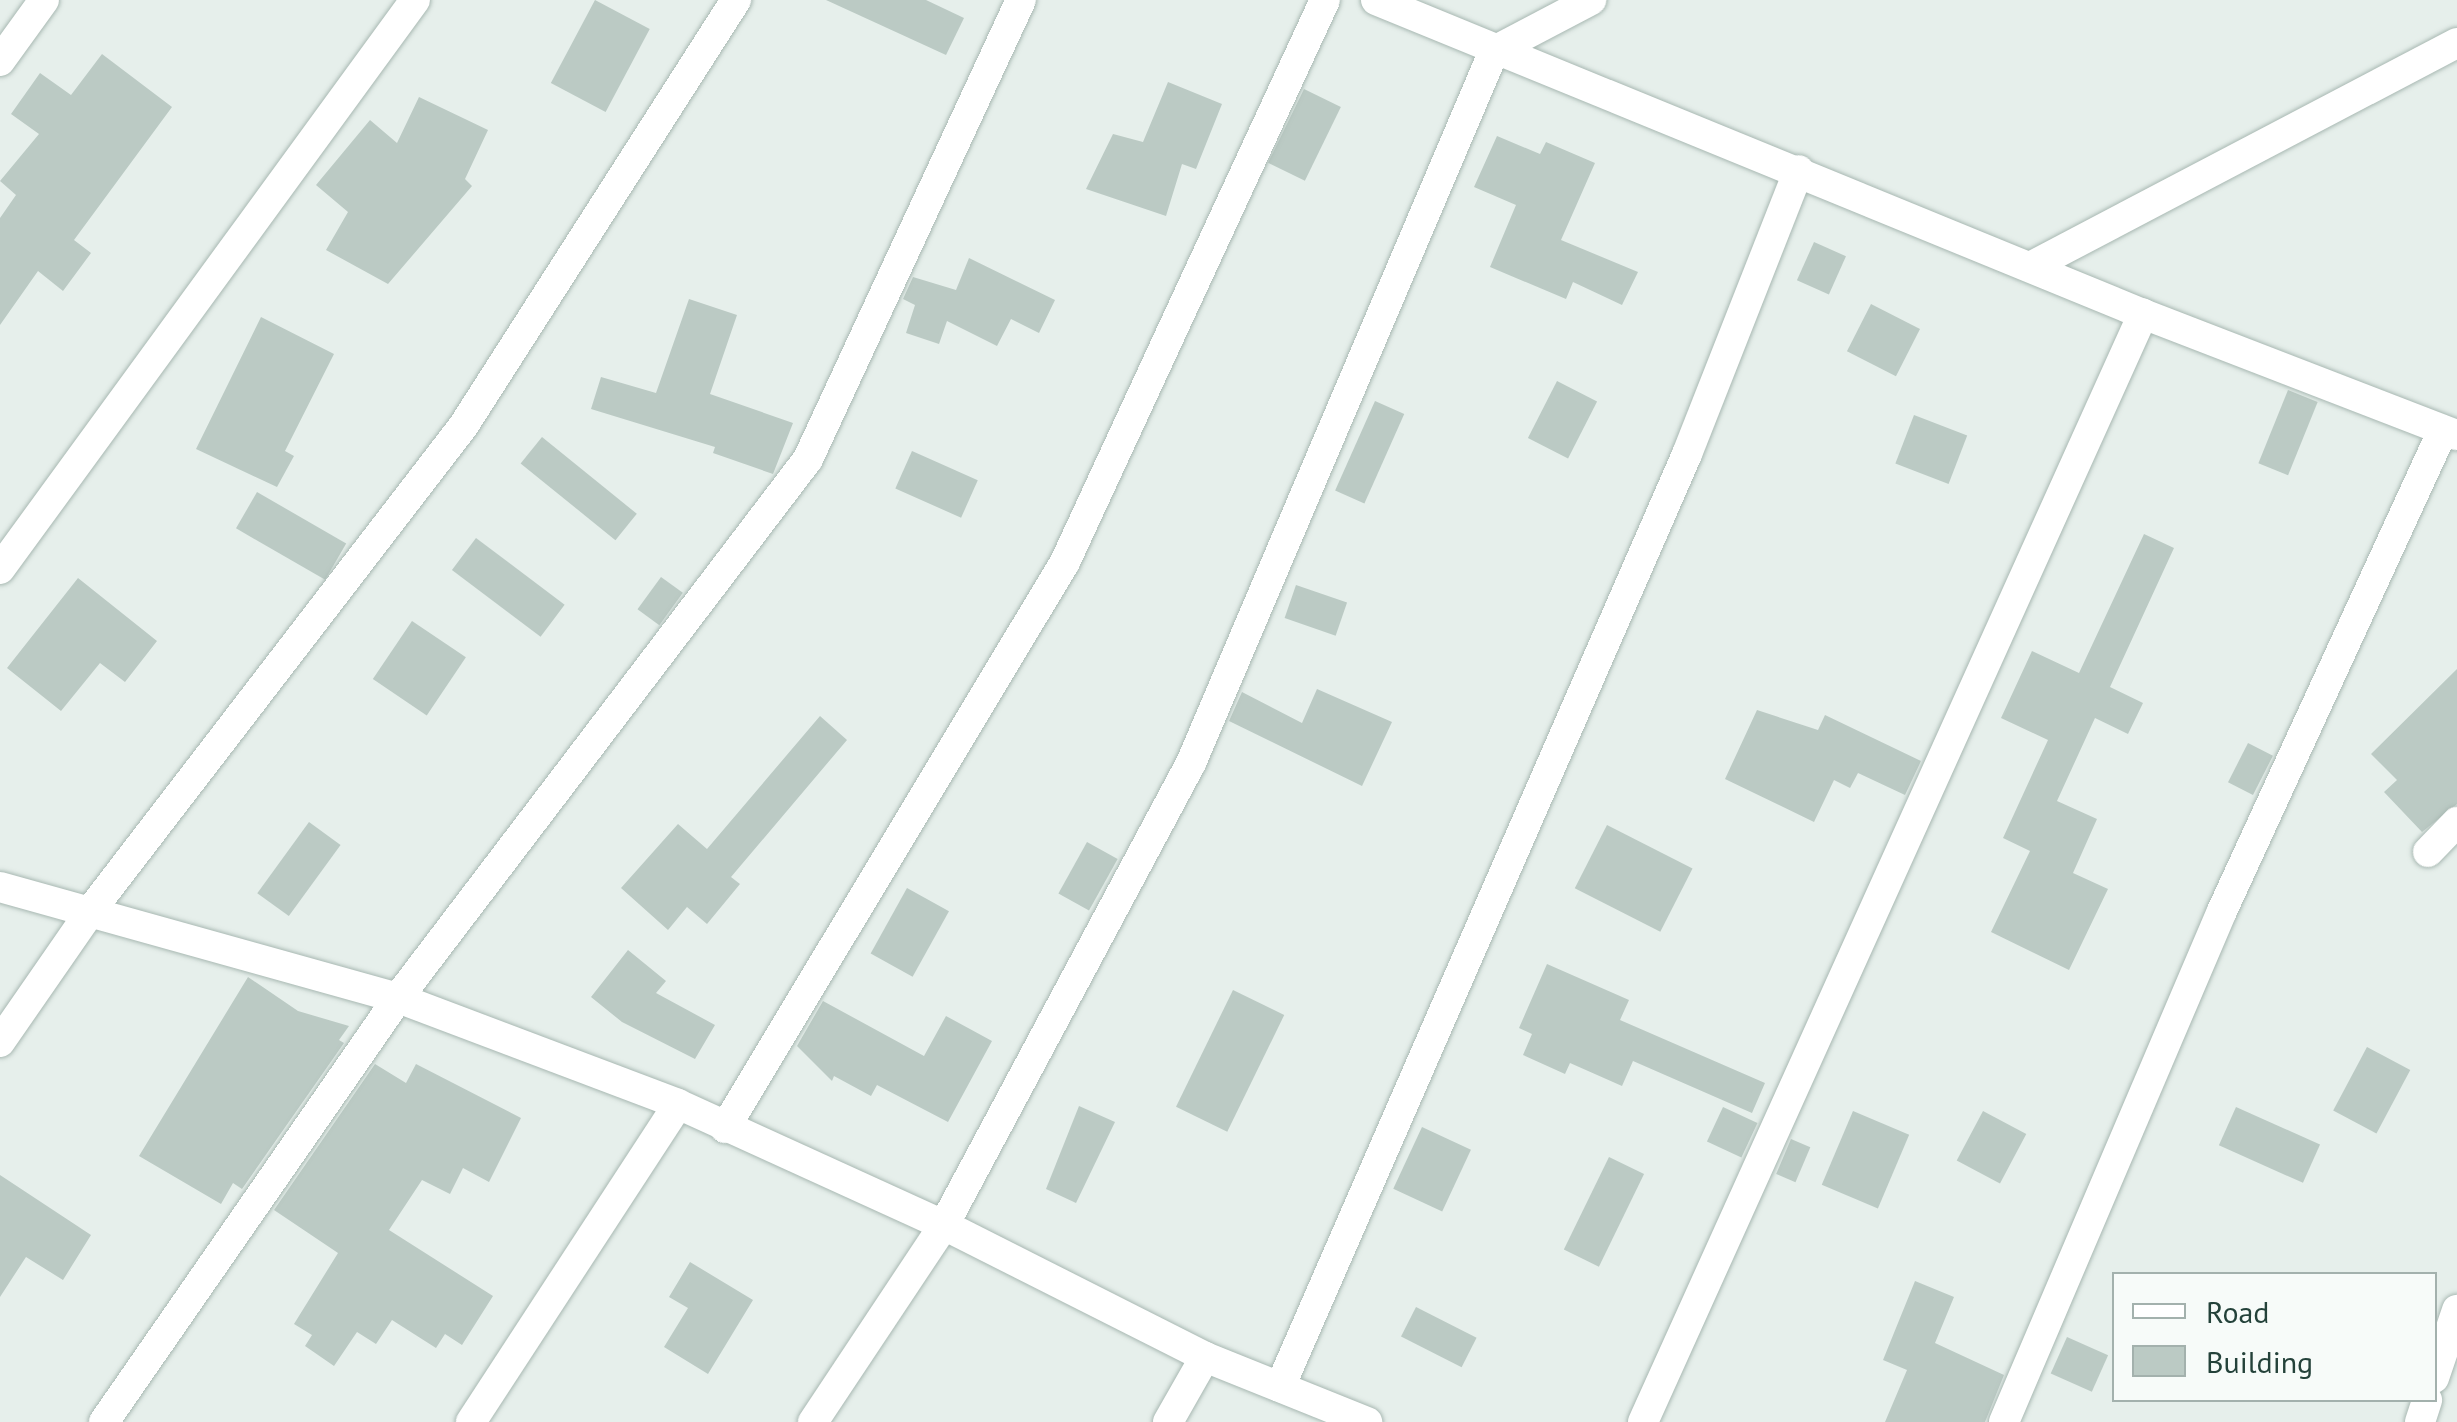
<!DOCTYPE html>
<html>
<head>
<meta charset="utf-8">
<style>
  body { margin:0 }
  #map { position:relative; width:2457px; height:1422px; overflow:hidden; background:#e6efeb; font-family:"PT Sans",sans-serif }
  div>[style] { position:absolute }
  .building>* { inset:0; background:#bbcac4; transform-origin:0 0 }
  .roads { filter:drop-shadow(0 0 2px #a8b8b2) drop-shadow(0 0 2px #a8b8b2) }
  .minor>* { height:30px; margin:-15px; padding:0 15px; transform-origin:15px; border-radius:15px; background:#fff }
  span { translate:-50% -50%; white-space:nowrap; text-align:center; line-height:1.15; -webkit-text-stroke:8px #f7fbf9; paint-order:stroke }
  .legend { position:absolute; left:2112px; top:1272px; width:325px; height:130px; box-sizing:border-box; background:#f7fbf9; border:2px solid #a3b1ad; margin:0; padding:12px 18px; list-style:none; font-size:30px; color:#24423a }
  .legend li { display:flex; align-items:center; gap:20px; height:50px }
  .legend b { width:50px; border:2px solid #a3b1ad }
</style>
</head>
<body>
<div id="map">
  <div class="building">
    <i style="left:595px;top:0;width:62px;height:94px;rotate:28deg"></i>
    <i style="clip-path:polygon(826px 0,926px 0,964px 18px,946px 55px)"></i>
    <i style="clip-path:polygon(102px 54px,172px 107px,74px 240px,91px 253px,63px 291px,38px 271px,0 325px,0 218px,16px 195px,0 181px,39px 134px,11px 114px,40px 73px,71px 95px)"></i>
    <i style="clip-path:polygon(1168px 82px,1222px 104px,1196px 169px,1182px 164px,1166px 216px,1086px 189px,1113px 134px,1143px 142px)"></i>
    <i style="left:1304px;top:89px;width:41px;height:82px;rotate:26deg"></i>
    <i style="clip-path:polygon(419px 97px,488px 130px,465px 179px,472px 186px,388px 284px,326px 250px,348px 212px,316px 185px,370px 120px,397px 143px)"></i>
    <i style="clip-path:polygon(1497px 136px,1540px 154px,1546px 142px,1595px 163px,1561px 240px,1638px 272px,1622px 305px,1573px 282px,1566px 299px,1490px 267px,1516px 205px,1474px 187px)"></i>
    <i style="left:1814px;top:242px;width:35px;height:42px;rotate:24deg"></i>
    <i style="clip-path:polygon(969px 258px,1055px 300px,1039px 333px,1011px 319px,997px 346px,947px 321px,939px 344px,906px 333px,915px 305px,903px 299px,913px 277px,956px 290px)"></i>
    <i style="clip-path:polygon(689px 299px,737px 315px,710px 394px,793px 423px,773px 474px,713px 453px,715px 447px,591px 409px,601px 377px,656px 393px)"></i>
    <i style="left:1871px;top:304px;width:55px;height:53px;rotate:27deg"></i>
    <i style="clip-path:polygon(261px 317px,334px 354px,285px 451px,294px 456px,277px 487px,196px 449px)"></i>
    <i style="left:1557px;top:381px;width:45px;height:64px;rotate:27deg"></i>
    <i style="left:2288px;top:390px;width:32px;height:79px;rotate:22deg"></i>
    <i style="left:1375px;top:401px;width:32px;height:98px;rotate:24deg"></i>
    <i style="left:1914px;top:415px;width:57px;height:52px;rotate:21deg"></i>
    <i style="left:542px;top:437px;width:122px;height:34px;rotate:39deg"></i>
    <i style="left:912px;top:451px;width:72px;height:41px;rotate:24deg"></i>
    <i style="left:257px;top:492px;width:103px;height:42px;rotate:30deg"></i>
    <i style="clip-path:polygon(2144px 534px,2174px 548px,2110px 687px,2143px 703px,2128px 734px,2095px 718px,2057px 801px,2097px 819px,2073px 873px,2108px 889px,2069px 970px,1991px 932px,2030px 851px,2003px 838px,2048px 740px,2001px 718px,2032px 651px,2079px 673px)"></i>
    <i style="left:476px;top:538px;width:111px;height:40px;rotate:37deg"></i>
    <i style="left:661px;top:577px;width:27px;height:40px;rotate:36deg"></i>
    <i style="clip-path:polygon(78px 578px,157px 641px,125px 682px,100px 663px,61px 711px,7px 668px)"></i>
    <i style="left:1296px;top:585px;width:54px;height:35px;rotate:19deg"></i>
    <i style="left:412px;top:621px;width:65px;height:70px;rotate:34deg"></i>
    <i style="clip-path:polygon(2457px 669px,2457px 804px,2422px 832px,2384px 792px,2397px 780px,2371px 754px)"></i>
    <i style="clip-path:polygon(1317px 689px,1392px 722px,1362px 786px,1229px 721px,1242px 692px,1302px 723px)"></i>
    <i style="clip-path:polygon(1757px 710px,1818px 730px,1825px 715px,1921px 761px,1905px 795px,1858px 773px,1850px 788px,1834px 780px,1814px 822px,1725px 779px)"></i>
    <i style="clip-path:polygon(820px 716px,847px 740px,731px 877px,740px 884px,707px 924px,687px 907px,668px 930px,621px 888px,678px 824px,707px 849px)"></i>
    <i style="left:2248px;top:743px;width:28px;height:44px;rotate:27deg"></i>
    <i style="left:309px;top:822px;width:39px;height:88px;rotate:36deg"></i>
    <i style="left:1607px;top:825px;width:96px;height:71px;rotate:27deg"></i>
    <i style="left:1087px;top:842px;width:35px;height:59px;rotate:29deg"></i>
    <i style="left:907px;top:888px;width:48px;height:75px;rotate:29deg"></i>
    <i style="clip-path:polygon(628px 950px,666px 981px,656px 993px,715px 1025px,695px 1059px,622px 1022px,591px 997px)"></i>
    <i style="clip-path:polygon(1547px 964px,1629px 1000px,1620px 1020px,1765px 1083px,1752px 1113px,1633px 1061px,1622px 1086px,1570px 1063px,1565px 1074px,1523px 1055px,1532px 1034px,1519px 1028px)"></i>
    <i style="clip-path:polygon(248px 977px,298px 1011px,349px 1026px,339px 1040px,344px 1043px,242px 1189px,233px 1183px,221px 1204px,139px 1156px)"></i>
    <i style="left:1233px;top:990px;width:57px;height:130px;rotate:26deg"></i>
    <i style="clip-path:polygon(823px 1001px,924px 1056px,946px 1016px,992px 1041px,948px 1122px,877px 1085px,871px 1096px,834px 1076px,832px 1081px,797px 1046px)"></i>
    <i style="left:2367px;top:1047px;width:49px;height:72px;rotate:28deg"></i>
    <i style="clip-path:polygon(375px 1064px,406px 1083px,416px 1064px,521px 1118px,489px 1182px,463px 1168px,450px 1194px,422px 1180px,389px 1230px,493px 1296px,462px 1345px,445px 1334px,436px 1348px,392px 1320px,376px 1344px,357px 1332px,334px 1366px,305px 1346px,312px 1335px,294px 1324px,338px 1253px,274px 1210px)"></i>
    <i style="clip-path:polygon(1079px 1106px,1115px 1122px,1076px 1203px,1046px 1189px)"></i>
    <i style="left:1723px;top:1107px;width:38px;height:38px;rotate:25deg"></i>
    <i style="left:2236px;top:1107px;width:92px;height:42px;rotate:24deg"></i>
    <i style="left:1853px;top:1111px;width:61px;height:80px;rotate:23deg"></i>
    <i style="left:1983px;top:1111px;width:49px;height:56px;rotate:28deg"></i>
    <i style="left:1422px;top:1127px;width:54px;height:68px;rotate:25deg"></i>
    <i style="left:1791px;top:1139px;width:21px;height:38px;rotate:23deg"></i>
    <i style="left:1609px;top:1157px;width:39px;height:103px;rotate:26deg"></i>
    <i style="clip-path:polygon(0 1175px,91px 1235px,63px 1280px,26px 1257px,0 1297px)"></i>
    <i style="clip-path:polygon(690px 1262px,753px 1300px,708px 1374px,664px 1347px,688px 1308px,669px 1297px)"></i>
    <i style="clip-path:polygon(1915px 1281px,1954px 1297px,1935px 1343px,2004px 1375px,1985px 1422px,1885px 1422px,1907px 1370px,1883px 1360px)"></i>
    <i style="left:1416px;top:1307px;width:68px;height:33px;rotate:27deg"></i>
    <i style="left:2067px;top:1337px;width:45px;height:40px;rotate:24deg"></i>
  </div>
  <div class="roads">
    <div class="minor">
      <i style="left:1376px;top:0;width:829px;rotate:22.26deg"></i>
      <i style="left:2143px;top:314px;width:337px;rotate:21.1deg"></i>
      <i style="left:0;top:61px;width:75px;rotate:-54.2deg"></i>
      <i style="left:2030px;top:267px;width:482px;rotate:-27.7deg"></i>
      <i style="left:0;top:569px;width:704px;rotate:-53.89deg"></i>
      <i style="left:2428px;top:852px;width:42px;rotate:-46deg"></i>
      <i style="left:0;top:887px;width:413px;rotate:15.6deg"></i>
      <i style="left:398px;top:998px;width:299px;rotate:20.7deg"></i>
      <i style="left:678px;top:1104px;width:292px;rotate:24.5deg"></i>
      <i style="left:944px;top:1225px;width:292px;rotate:26.8deg"></i>
      <i style="left:1205px;top:1357px;width:175px;rotate:21.9deg"></i>
      <i style="left:0;top:1042px;width:162px;rotate:-55.3deg"></i>
      <i style="left:92px;top:909px;width:610px;rotate:-52.45deg"></i>
      <i style="left:464px;top:425px;width:505px;rotate:-57.38deg"></i>
      <i style="left:725px;top:1128px;width:660px;rotate:-59.01deg"></i>
      <i style="left:1065px;top:562px;width:619px;rotate:-65.17deg"></i>
      <i style="left:2434px;top:1378px;width:72px;rotate:-71.3deg"></i>
      <i style="left:1280px;top:1387px;width:1018px;rotate:-66.43deg"></i>
      <i style="left:1687px;top:454px;width:305px;rotate:-68.5deg"></i>
      <i style="left:104px;top:1422px;width:516px;rotate:-55.26deg"></i>
      <i style="left:398px;top:998px;width:677px;rotate:-52.74deg"></i>
      <i style="left:808px;top:459px;width:506px;rotate:-65.11deg"></i>
      <i style="left:471px;top:1422px;width:379px;rotate:-56.9deg"></i>
      <i style="left:813px;top:1422px;width:237px;rotate:-56.4deg"></i>
      <i style="left:944px;top:1225px;width:524px;rotate:-61.87deg"></i>
      <i style="left:1191px;top:763px;width:774px;rotate:-66.95deg"></i>
      <i style="left:1494px;top:51px;width:110px;rotate:-27.7deg"></i>
      <i style="left:1168px;top:1422px;width:75px;rotate:-60.4deg"></i>
      <i style="left:1643px;top:1422px;width:1216px;rotate:-65.71deg"></i>
      <i style="left:2004px;top:1422px;width:556px;rotate:-66.9deg"></i>
      <i style="left:2222px;top:911px;width:529px;rotate:-65.32deg"></i>
      <i style="left:2420px;top:1422px;width:23px;rotate:-72deg"></i>
    </div>
  </div>
  <ul class="legend">
  <li><b style="height:12px;background:#fff"></b>Road</li>
  <li><b style="height:28px;background:#bbcac4"></b>Building</li>
  </ul>
</div>
</body>
</html>
